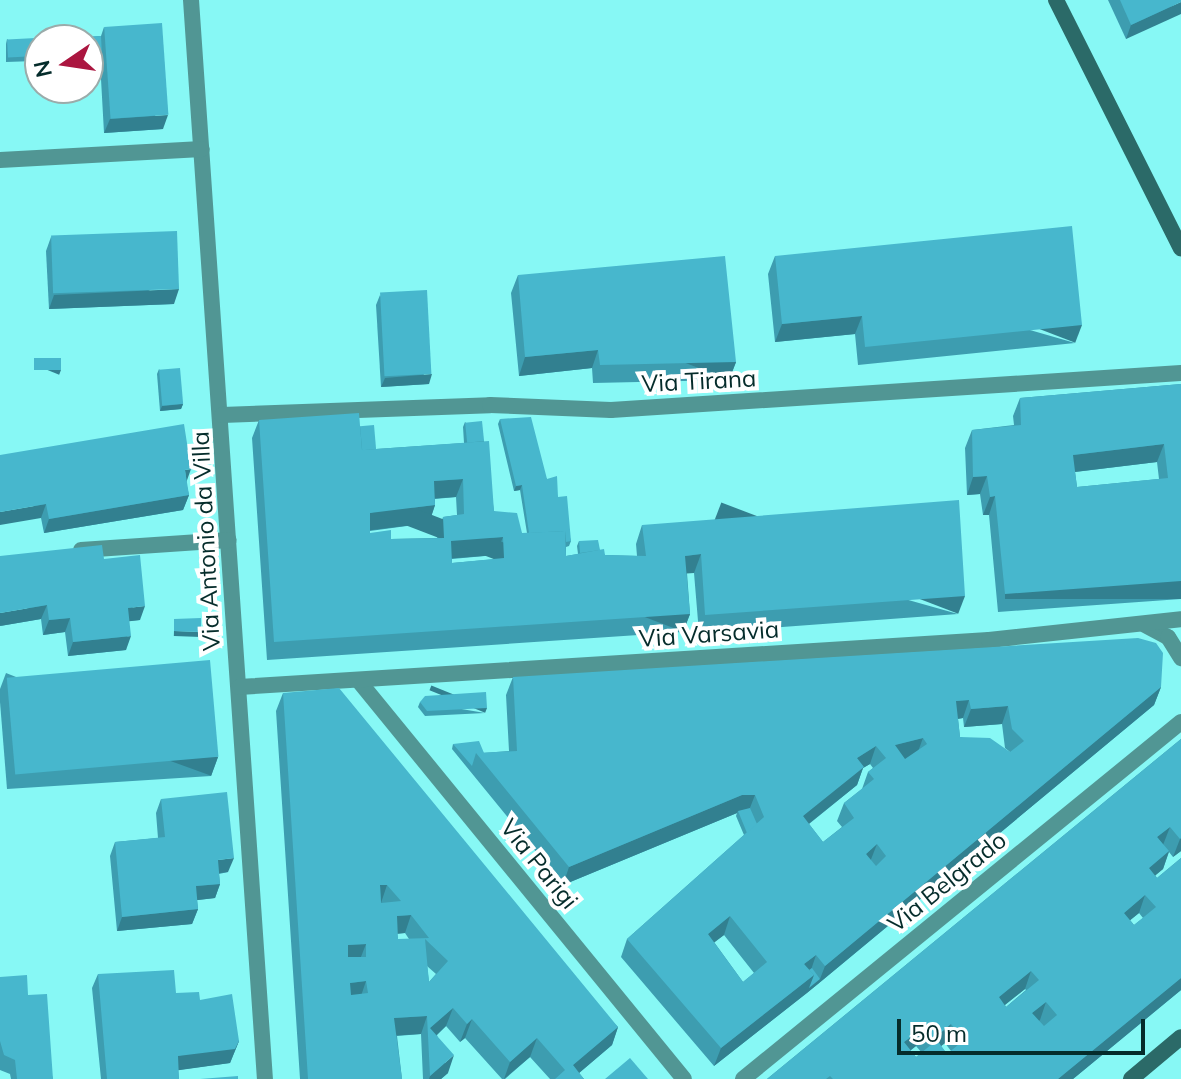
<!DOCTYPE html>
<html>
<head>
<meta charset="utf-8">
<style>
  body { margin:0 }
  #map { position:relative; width:1181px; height:1079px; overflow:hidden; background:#87f8f5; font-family:Mulish,sans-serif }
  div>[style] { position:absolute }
  .street>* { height:16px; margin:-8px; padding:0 8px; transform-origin:8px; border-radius:8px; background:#519694 }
  .secondary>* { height:16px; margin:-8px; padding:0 8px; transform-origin:8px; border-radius:8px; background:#2b6a68 }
  .wall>* { inset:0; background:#3d9db0 }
  .shaded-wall>* { inset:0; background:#328090; transform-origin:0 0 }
  .building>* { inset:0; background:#47b7cd; transform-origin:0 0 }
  span { translate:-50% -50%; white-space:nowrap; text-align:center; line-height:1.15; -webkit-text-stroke:8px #fff; paint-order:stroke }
  .street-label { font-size:24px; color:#052c2b }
  .north { position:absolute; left:24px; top:24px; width:80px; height:80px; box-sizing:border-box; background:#fff; border:2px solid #9babaa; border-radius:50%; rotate:257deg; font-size:22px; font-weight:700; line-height:32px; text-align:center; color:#052c2b }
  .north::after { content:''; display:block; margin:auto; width:28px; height:36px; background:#ab1640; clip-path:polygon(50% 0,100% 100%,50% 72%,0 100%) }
  .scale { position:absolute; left:897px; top:1019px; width:248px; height:36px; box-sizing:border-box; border:4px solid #052c2b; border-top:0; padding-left:10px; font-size:24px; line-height:28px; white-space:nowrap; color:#052c2b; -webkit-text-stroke:6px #fff; paint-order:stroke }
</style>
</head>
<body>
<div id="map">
  <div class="street">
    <i style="left:191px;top:0;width:1082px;rotate:86.08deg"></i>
    <i style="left:0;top:160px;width:202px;rotate:-3.1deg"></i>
    <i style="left:222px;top:415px;width:268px;rotate:-2.1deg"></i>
    <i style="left:490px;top:405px;width:121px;rotate:2.4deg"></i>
    <i style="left:611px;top:410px;width:571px;rotate:-3.71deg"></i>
    <i style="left:81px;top:550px;width:148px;rotate:-3.9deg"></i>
    <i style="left:1145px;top:625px;width:26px;rotate:28deg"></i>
    <i style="left:1168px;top:637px;width:25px;rotate:58deg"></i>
    <i style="left:358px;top:680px;width:515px;rotate:50.75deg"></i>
    <i style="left:239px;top:687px;width:751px;rotate:-3.59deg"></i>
    <i style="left:989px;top:640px;width:193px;rotate:-6.2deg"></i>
    <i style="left:743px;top:1079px;width:565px;rotate:-39.18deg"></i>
  </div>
  <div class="secondary">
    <i style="left:1056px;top:0;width:278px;rotate:63.3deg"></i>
    <i style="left:1131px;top:1079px;width:65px;rotate:-40deg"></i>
  </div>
  <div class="wall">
    <i style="clip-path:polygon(1108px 0,1181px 0,1126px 39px)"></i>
    <i style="clip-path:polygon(104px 27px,163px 129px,104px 133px,100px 61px,88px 61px,88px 40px,70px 40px,71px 38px,101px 36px)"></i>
    <i style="clip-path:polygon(7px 39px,35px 61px,6px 62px,6px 44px)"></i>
    <i style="clip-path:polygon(51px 237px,174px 304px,49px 309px,46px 251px)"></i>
    <i style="clip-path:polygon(775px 256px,1075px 343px,858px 365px,855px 334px,775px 342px,768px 274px)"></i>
    <i style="clip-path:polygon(518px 275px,736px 362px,729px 380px,593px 383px,592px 368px,519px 376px,511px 293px)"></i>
    <i style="clip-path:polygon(380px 295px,429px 384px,381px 387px,376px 305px)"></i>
    <i style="clip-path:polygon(159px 369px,183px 404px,181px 409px,160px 411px,157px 374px)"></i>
    <i style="clip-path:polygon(evenodd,1181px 384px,1181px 599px,998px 612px,989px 515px,983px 515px,980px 494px,967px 495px,965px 448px,972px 430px,1014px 425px,1013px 416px,1020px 398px,1181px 384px,1157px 462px,1159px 479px,1077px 487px,1075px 472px,1157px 462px)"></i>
    <i style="clip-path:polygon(evenodd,500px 419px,547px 479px,558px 497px,571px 541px,569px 546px,566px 547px,566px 556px,578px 554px,577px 546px,579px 541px,600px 550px,605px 555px,637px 556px,636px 544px,642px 525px,958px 614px,699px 633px,694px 573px,687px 573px,690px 614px,683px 632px,267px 660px,252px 438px,259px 420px,360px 426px,376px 449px,464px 443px,463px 427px,465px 422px,484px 441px,494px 511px,522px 533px,527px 533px,520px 490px,514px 491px,498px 424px,500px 419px,456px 497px,457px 515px,443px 517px,437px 538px,391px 539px,370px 533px,370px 531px,429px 523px,435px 505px,435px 499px,456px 497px,500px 419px,496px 555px,497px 559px,452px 563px,452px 559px,496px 555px)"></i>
    <i style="clip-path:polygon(0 455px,186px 482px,189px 495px,183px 510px,44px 533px,41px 518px)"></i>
    <i style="clip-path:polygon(104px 559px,140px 620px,129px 621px,126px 650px,68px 656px,65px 632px,43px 635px,41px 619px,0 626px)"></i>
    <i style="clip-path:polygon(6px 673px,218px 757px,211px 776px,7px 789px,0 702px,0 689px)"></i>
    <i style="clip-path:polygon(evenodd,513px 677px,1161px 687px,1154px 705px,818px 984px,714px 1066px,621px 957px,627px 939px,744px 835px,736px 816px,737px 813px,563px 885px,452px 749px,453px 744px,484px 753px,509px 751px,506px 695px,513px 677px,963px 718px,964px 727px,1002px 724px,1005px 748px,1010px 752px,960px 737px,958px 719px,963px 718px,513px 677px,870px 764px,873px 768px,868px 772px,862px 789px,844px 803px,837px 821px,842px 827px,823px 842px,809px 824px,857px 785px,863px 768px,870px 764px,513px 677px,724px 935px,754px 973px,743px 982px,714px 942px,724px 935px)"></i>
    <i style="clip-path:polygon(evenodd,283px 693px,618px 1027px,612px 1045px,579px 1073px,584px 1079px,550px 1079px,530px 1057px,505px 1079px,502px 1079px,465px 1038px,460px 1042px,446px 1026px,437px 1035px,448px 1073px,441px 1079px,423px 1079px,421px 1034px,397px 1036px,402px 1079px,300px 1079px,276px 711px,283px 693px,405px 933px,409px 939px,398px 939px,397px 934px,405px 933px,283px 693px,427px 966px,436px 974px,429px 982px,427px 966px)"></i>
    <i style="clip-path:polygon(420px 702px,485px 713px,425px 716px,418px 707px)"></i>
    <i style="clip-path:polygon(evenodd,1181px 739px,1181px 851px,1173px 857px,1169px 852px,1163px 869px,1155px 875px,1157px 878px,1181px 858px,1181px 990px,1073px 1079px,767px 1079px,1181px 739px,1139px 913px,1143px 918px,1134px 925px,1130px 920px,1139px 913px,1181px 739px,1025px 989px,1026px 990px,1006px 1007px,1005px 1005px,1025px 989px,1181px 739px,945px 1043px,951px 1051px,947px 1054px,941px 1046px,945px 1043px,1181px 739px,916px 1046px,922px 1053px,916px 1057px,910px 1050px,916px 1046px)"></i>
    <i style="clip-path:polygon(161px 799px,228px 872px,219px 874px,220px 884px,215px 898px,197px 900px,198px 909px,192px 924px,117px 931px,110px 856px,115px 842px,158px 838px,156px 813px)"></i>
    <i style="clip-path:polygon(98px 974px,200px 1000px,239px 1041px,230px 1063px,178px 1070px,179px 1079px,101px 1079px,92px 988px)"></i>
    <i style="clip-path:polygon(0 977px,28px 995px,53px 1079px,11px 1079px,10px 1074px,0 1070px)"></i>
  </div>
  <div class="shaded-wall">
    <i style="clip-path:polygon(1181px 2px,1181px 14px,1126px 39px,1131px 25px)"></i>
    <i style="left:37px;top:56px;width:5px;height:29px;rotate:112deg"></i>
    <i style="clip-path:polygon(88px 56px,102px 56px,100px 61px,88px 61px)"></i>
    <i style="clip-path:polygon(168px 115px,163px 129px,104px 133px,110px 119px)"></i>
    <i style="clip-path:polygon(179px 289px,174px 304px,49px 309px,54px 295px)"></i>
    <i style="clip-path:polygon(862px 316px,855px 334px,775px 342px,782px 324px)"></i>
    <i style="left:1082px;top:325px;width:19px;height:218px;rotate:111deg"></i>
    <i style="clip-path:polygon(598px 350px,592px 368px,519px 376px,525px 357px)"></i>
    <i style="left:736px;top:362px;width:19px;height:136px;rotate:111deg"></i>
    <i style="left:61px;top:370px;width:5px;height:27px;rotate:112deg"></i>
    <i style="clip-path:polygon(432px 374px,429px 384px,381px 387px,385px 378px)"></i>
    <i style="clip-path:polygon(183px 404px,181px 409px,160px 411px,162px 406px)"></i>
    <i style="clip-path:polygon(1164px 444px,1157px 462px,1066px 473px,1073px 455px)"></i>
    <i style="clip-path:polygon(191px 469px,186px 483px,185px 470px)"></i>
    <i style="clip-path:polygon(987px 476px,980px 494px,967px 495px,973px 477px)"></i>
    <i style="clip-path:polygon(463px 479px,456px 497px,427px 499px,434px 481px)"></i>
    <i style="clip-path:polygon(522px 485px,520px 490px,514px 491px,516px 486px)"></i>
    <i style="clip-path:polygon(189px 495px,183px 510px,44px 533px,49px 519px)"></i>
    <i style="clip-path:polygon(995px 496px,989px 515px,983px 515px,990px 497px)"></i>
    <i style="clip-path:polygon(46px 504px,41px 518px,0 525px,0 512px)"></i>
    <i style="clip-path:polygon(435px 505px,429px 523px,364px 531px,370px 513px)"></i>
    <i style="clip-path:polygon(503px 537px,496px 555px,444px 559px,451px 541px)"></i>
    <i style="clip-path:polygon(701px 554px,694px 573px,679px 574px,685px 556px)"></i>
    <i style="left:1181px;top:581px;width:18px;height:176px;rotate:90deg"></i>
    <i style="left:965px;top:596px;width:19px;height:261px;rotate:111deg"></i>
    <i style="clip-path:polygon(47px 605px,41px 619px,0 626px,0 613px)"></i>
    <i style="clip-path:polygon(145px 606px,140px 620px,123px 622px,128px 608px)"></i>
    <i style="left:690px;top:614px;width:19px;height:417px;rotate:111deg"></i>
    <i style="clip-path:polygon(70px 618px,65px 632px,43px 635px,49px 620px)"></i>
    <i style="left:174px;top:631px;width:27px;height:5px;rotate:2deg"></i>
    <i style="clip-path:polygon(131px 636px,126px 650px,68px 656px,73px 642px)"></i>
    <i style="clip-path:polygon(1161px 687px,1154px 705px,807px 993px,714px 1066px,721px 1048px,814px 975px,820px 979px,825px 966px)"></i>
    <i style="clip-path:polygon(969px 700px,963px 718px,949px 720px,956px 701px)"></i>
    <i style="clip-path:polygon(1008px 706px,1002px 724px,964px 727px,971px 709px)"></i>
    <i style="left:487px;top:708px;width:5px;height:60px;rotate:112deg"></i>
    <i style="clip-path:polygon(923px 738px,916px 757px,888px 763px,895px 745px)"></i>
    <i style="clip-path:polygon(876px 746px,870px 764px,863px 768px,857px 785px,796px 834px,803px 816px,857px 758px)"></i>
    <i style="left:218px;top:757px;width:20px;height:204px;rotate:110deg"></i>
    <i style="clip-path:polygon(742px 795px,755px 795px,748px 813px,738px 811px,737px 813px,563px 885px,569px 867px)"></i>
    <i style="clip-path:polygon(1170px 827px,1163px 845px,1157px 837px)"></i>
    <i style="clip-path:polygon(1181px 838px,1181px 851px,1173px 857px,1180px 839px)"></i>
    <i style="clip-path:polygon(877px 844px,870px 862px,866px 854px)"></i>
    <i style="clip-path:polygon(1169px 851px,1163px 869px,1143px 886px,1149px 868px)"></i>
    <i style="clip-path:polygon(234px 858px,228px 872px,213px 874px,218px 860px)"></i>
    <i style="clip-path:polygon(220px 884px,215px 898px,190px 901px,196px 886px)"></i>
    <i style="clip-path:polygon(380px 885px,387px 885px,381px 903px)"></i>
    <i style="clip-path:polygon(1145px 895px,1139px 913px,1117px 931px,1124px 913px)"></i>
    <i style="clip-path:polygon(198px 909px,192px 924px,117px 931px,122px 917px)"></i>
    <i style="clip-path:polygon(411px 915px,405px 933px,390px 934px,397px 916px)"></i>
    <i style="clip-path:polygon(730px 916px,724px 935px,702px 952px,708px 934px)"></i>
    <i style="clip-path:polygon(366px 944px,359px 962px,341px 963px,348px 945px)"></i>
    <i style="clip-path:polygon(816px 955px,810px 973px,804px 964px)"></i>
    <i style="clip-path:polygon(1031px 971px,1025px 989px,992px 1015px,999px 997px)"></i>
    <i style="clip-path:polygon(1181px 978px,1181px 990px,1073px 1079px,1058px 1079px)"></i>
    <i style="clip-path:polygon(366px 981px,360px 999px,343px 1001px,350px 983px)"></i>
    <i style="clip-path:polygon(1046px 1002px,1040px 1020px,1026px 1031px,1032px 1013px)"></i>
    <i style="clip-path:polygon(453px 1008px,446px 1026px,429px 1042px,430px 1028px)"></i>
    <i style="clip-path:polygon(427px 1016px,421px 1034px,388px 1036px,394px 1018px)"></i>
    <i style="clip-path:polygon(472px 1019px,465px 1038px,460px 1042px,467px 1024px)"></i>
    <i style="clip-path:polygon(951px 1024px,945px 1043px,926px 1058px,932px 1040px)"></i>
    <i style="clip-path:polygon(618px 1027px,612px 1045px,572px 1079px,573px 1065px)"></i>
    <i style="clip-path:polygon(923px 1028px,916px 1046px,898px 1061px,904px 1042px)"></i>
    <i style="clip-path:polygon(537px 1038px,530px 1057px,504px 1079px,510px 1062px)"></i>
    <i style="clip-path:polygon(239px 1041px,230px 1063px,173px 1071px,178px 1056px)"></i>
    <i style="clip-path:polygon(454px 1055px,448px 1073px,441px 1079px,429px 1079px,430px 1076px)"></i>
  </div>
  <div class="building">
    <i style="clip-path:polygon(1120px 0,1181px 0,1181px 2px,1131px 25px)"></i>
    <i style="left:162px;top:23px;width:92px;height:58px;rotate:86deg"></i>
    <i style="clip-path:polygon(101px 36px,102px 56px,88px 56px,88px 40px,71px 40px,71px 38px)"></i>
    <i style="left:36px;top:38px;width:18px;height:29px;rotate:87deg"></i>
    <i style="clip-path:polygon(1072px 226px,1082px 325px,865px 347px,862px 316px,782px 324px,775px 256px)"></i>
    <i style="left:177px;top:231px;width:58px;height:126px;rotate:88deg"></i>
    <i style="clip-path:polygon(725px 256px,736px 362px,600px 365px,598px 350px,525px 357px,518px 275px)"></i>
    <i style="left:427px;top:290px;width:84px;height:47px;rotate:87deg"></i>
    <i style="left:61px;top:358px;width:12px;height:27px;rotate:90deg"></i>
    <i style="left:180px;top:368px;width:36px;height:21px;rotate:85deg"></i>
    <i style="clip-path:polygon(evenodd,1181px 384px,1181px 581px,1005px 594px,995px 496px,990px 497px,987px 476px,973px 477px,972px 430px,1021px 425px,1020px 398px,1181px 384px,1164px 444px,1168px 478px,1077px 487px,1073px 455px,1164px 444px)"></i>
    <i style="clip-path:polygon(evenodd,359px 413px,362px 450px,489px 441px,494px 511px,517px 513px,522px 533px,565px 531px,566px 556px,604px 549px,605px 555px,646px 556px,642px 525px,959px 500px,965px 596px,705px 615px,701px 554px,685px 556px,690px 614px,274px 642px,259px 420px,359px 413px,463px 479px,464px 514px,443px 517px,444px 538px,391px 539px,391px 530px,370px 533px,370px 513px,435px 505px,434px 481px,463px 479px,359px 413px,503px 537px,504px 558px,452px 563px,451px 541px,503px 537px)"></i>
    <i style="clip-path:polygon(531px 417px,547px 479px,557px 476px,558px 497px,567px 496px,571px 541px,566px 542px,565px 531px,529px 533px,522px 485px,516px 486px,500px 419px)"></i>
    <i style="left:482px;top:421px;width:20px;height:17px;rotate:84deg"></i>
    <i style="clip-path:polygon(184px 424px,191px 469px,185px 470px,189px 495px,49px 519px,46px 504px,0 512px,0 455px)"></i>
    <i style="left:374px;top:425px;width:24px;height:14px;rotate:85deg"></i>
    <i style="clip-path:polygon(598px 540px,600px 550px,580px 553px,579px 541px)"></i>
    <i style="clip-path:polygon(102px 545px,104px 559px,140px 555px,145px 606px,128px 608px,131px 636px,73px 642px,70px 618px,49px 620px,47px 605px,0 613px,0 556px)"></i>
    <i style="clip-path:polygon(201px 618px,201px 632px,174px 631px,174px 619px)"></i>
    <i style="clip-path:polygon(evenodd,1138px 638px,1156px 643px,1163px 653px,1161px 687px,825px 966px,816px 955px,804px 964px,814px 975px,721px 1048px,627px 939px,764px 817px,755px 795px,742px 795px,569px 867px,476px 753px,517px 751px,513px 677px,1138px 638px,969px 700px,971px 709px,1008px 706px,1012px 729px,1024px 741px,1010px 752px,990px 738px,960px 737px,956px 701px,969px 700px,1138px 638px,923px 738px,927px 744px,905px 759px,895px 745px,923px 738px,1138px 638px,876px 746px,886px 758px,868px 772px,874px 779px,844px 803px,854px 818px,823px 842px,803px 816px,864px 767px,857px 758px,876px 746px,1138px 638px,877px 844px,886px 856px,876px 866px,866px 854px,877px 844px,1138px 638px,730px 916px,767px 962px,743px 982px,708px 934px,730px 916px)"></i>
    <i style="left:210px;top:660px;width:97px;height:204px;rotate:85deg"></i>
    <i style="clip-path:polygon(evenodd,339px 688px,618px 1027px,573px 1065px,584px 1079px,555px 1079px,565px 1070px,537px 1038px,510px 1062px,472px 1019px,467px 1024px,453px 1008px,430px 1028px,454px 1055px,430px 1076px,427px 1016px,394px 1018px,402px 1079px,308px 1079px,283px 693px,339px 688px,380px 885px,387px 885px,401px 901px,381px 903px,380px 885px,339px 688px,411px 915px,429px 938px,398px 939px,397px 916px,411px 915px,339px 688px,425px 939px,448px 961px,429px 982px,425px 939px,339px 688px,366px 944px,366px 957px,348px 957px,348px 945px,366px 944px,339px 688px,366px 981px,368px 993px,351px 995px,350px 983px,366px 981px)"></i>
    <i style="clip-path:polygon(486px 692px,487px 708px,427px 711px,420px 702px,425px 696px)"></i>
    <i style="clip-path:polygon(evenodd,1181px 739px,1181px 838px,1180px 839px,1170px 827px,1157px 837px,1169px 851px,1149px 868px,1157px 878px,1181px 858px,1181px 978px,1058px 1079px,833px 1079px,830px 1076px,826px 1079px,767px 1079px,1181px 739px,1145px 895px,1156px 907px,1134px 925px,1124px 913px,1145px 895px,1181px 739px,1031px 971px,1039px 980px,1006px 1007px,999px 997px,1031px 971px,1181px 739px,1046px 1002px,1057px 1015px,1044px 1026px,1032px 1013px,1046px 1002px,1181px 739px,951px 1024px,964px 1040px,947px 1054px,937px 1040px,916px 1057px,904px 1042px,923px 1028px,932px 1040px,951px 1024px)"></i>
    <i style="clip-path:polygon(479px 741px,484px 753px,476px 753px,472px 766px,453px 744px)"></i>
    <i style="clip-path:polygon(227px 792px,234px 858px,218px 860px,220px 884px,196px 886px,198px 909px,122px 917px,115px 842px,165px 837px,161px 799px)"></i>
    <i style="clip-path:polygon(750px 808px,757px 824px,747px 833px,738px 811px)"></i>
    <i style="clip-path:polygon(812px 968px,820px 979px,809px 988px,814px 975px,809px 970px)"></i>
    <i style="clip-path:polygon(174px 970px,176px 993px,199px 992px,200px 1000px,232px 994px,239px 1041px,235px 1049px,178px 1056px,179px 1079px,107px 1079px,98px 974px)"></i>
    <i style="clip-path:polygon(27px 975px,28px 995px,47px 994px,53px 1079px,17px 1079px,15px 1060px,4px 1055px,0 1041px,0 977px)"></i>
    <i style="clip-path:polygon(630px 1058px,648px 1079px,605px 1079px)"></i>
    <i style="clip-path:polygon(238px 1076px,238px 1079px,200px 1079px)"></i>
  </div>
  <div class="street-label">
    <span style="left:699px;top:381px;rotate:-3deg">Via Tirana</span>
    <span style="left:206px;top:541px;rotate:-93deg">Via Antonio da Villa</span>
    <span style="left:709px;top:634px;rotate:-4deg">Via Varsavia</span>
    <span style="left:539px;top:864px;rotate:51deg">Via Parigi</span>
    <span style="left:947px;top:882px;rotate:-39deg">Via Belgrado</span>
  </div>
  <div class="north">N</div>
  <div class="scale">50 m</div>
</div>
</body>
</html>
